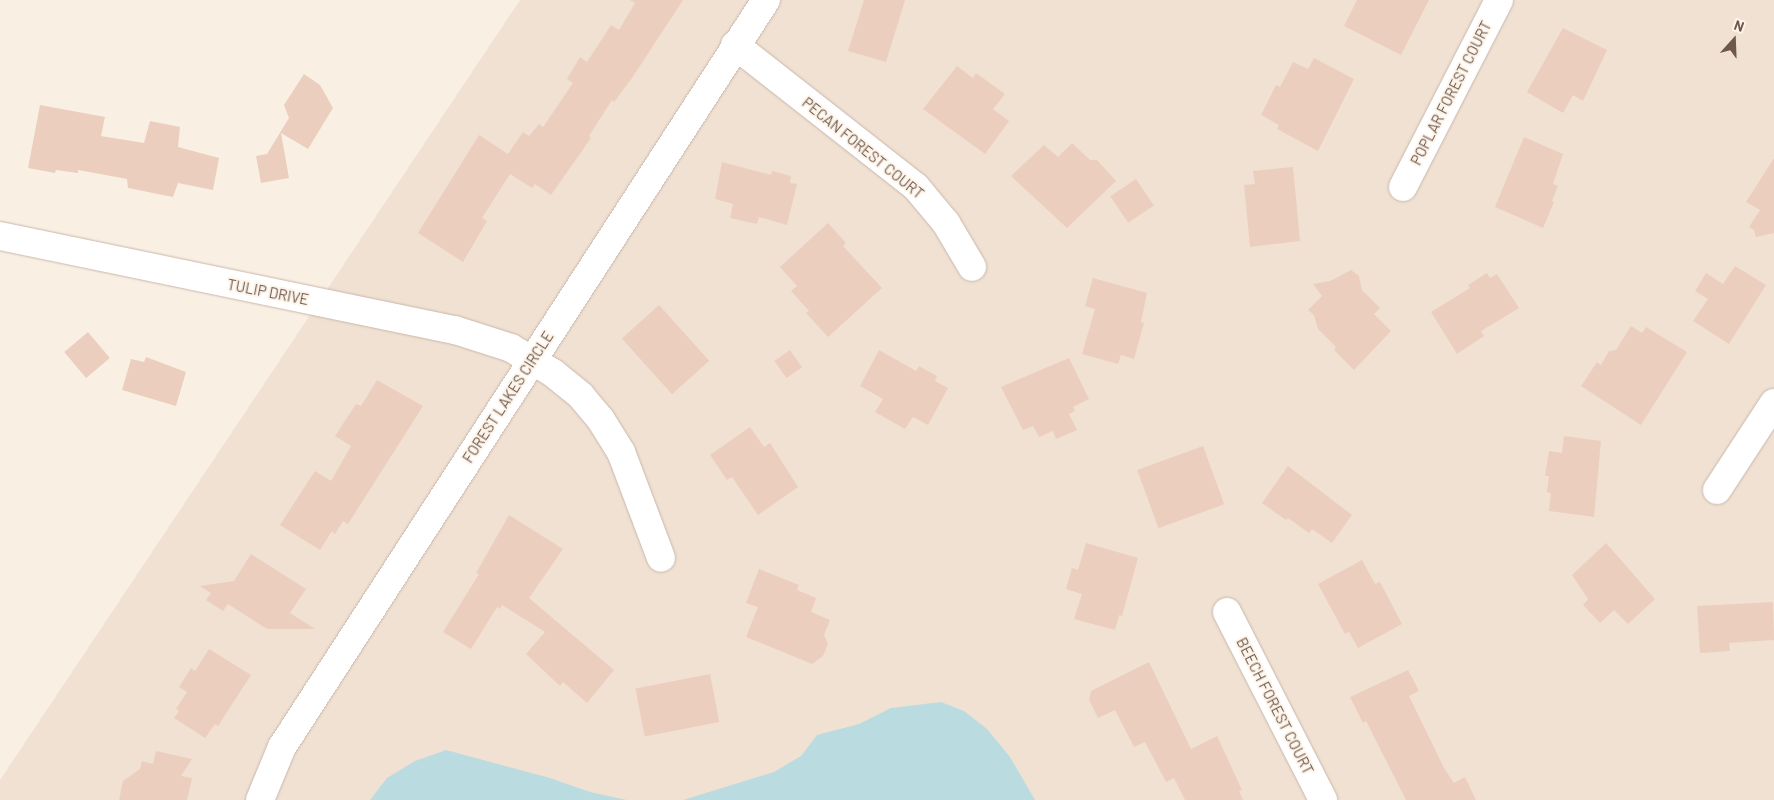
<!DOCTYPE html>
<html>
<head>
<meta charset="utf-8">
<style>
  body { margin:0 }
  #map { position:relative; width:1774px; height:800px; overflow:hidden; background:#f9f0e3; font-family:Barlow,sans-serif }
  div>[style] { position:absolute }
  .residential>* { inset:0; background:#f0e1d2 }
  .water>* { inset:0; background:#badce0 }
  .building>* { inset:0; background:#eccebe; transform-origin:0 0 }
  .roads { filter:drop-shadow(0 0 1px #c9b7ab) drop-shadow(0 0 1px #c9b7ab) }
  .minor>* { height:28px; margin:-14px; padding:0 14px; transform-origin:14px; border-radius:14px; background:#fff }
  span { translate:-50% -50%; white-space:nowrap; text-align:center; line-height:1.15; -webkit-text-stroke:4px #fdf4e9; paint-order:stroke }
  .street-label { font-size:15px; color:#6f574c }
  .north { position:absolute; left:1709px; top:15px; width:50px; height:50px; -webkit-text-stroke:4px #fdf4e9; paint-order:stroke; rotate:20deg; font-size:14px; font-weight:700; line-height:20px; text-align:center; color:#6f574c }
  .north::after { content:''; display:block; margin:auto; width:18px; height:22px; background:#6f574c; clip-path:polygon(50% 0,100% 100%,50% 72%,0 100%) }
</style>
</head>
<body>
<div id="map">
  <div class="residential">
    <i style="clip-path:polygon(520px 0,1774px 0,1774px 800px,0 800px,0 780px)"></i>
  </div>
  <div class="water">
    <i style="clip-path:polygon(941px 702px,964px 711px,987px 729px,1010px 757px,1035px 800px,683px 800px,774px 772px,801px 756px,817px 735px,859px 724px,891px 708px)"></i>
    <i style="clip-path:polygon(446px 750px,550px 778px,590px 792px,627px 800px,370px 800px,387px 778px,415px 761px)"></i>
  </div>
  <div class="building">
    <i style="clip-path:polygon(630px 0,683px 0,632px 78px,614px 102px,612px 100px,589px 136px,591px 138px,551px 195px,535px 184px,532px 188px,510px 174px,482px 218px,487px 221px,463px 262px,418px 233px,479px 135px,508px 154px,523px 132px,529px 136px,539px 124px,543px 127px,573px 83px,567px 79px,580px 57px,587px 62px,611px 25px,619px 30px,635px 3px)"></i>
    <i style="clip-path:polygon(864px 0,905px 0,886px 62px,848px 51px)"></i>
    <i style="clip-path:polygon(1357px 0,1429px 0,1401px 55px,1344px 26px)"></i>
    <i style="clip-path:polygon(1563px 28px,1607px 50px,1583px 101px,1573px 95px,1563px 113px,1527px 92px)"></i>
    <i style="clip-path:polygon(1314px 58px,1354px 79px,1318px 151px,1277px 129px,1279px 125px,1261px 115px,1276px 85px,1280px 87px,1293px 62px,1308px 69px)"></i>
    <i style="clip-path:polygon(957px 66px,973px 78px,976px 73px,1005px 94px,993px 109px,1009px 121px,985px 154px,923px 109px)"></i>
    <i style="clip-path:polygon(304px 74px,320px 85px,333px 108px,308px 149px,281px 133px,289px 178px,261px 183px,256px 156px,267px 154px,289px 118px,284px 105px)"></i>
    <i style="clip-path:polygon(40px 105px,105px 117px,101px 136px,144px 143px,150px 121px,180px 127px,178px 147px,219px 158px,213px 190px,178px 183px,173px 197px,128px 188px,127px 179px,78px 170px,78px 173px,56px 170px,55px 173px,28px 168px)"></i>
    <i style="clip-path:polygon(1524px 137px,1563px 154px,1553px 184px,1558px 186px,1552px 201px,1554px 202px,1543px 228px,1495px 207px)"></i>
    <i style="clip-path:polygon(1072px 143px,1090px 160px,1097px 160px,1116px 181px,1067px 228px,1011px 176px,1044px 145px,1058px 157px)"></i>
    <i style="clip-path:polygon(1774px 158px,1774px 233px,1756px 237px,1754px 230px,1749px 227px,1760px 210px,1746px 202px)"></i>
    <i style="clip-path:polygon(722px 162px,771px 175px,772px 171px,791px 176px,790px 183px,797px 184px,787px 225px,759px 217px,757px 224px,730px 218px,733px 204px,715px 199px)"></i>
    <i style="clip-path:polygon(1293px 167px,1300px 241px,1250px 247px,1244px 185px,1255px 184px,1253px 171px)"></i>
    <i style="left:1136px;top:179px;width:32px;height:31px;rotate:56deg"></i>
    <i style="clip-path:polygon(828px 223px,846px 243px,843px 246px,882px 288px,828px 337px,806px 313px,809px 311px,791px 291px,797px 286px,780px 267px)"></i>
    <i style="clip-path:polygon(1735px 266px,1766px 285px,1729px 344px,1693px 321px,1708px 299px,1695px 291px,1706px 273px,1723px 284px)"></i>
    <i style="clip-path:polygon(1351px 270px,1359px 276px,1362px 290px,1380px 308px,1374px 314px,1391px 331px,1354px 370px,1334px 350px,1336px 347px,1318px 329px,1314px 315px,1308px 310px,1322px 296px,1313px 284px,1330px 281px)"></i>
    <i style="clip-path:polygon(1487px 273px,1490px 278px,1497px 274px,1519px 308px,1481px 331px,1484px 336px,1457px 354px,1431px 312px,1470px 288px,1468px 285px)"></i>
    <i style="clip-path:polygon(1093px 278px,1147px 293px,1141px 322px,1144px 323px,1134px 359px,1121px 355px,1118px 364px,1082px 354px,1095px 309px,1085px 306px)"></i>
    <i style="left:659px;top:305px;width:75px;height:50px;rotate:48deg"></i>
    <i style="clip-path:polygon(1631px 326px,1642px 333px,1646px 327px,1687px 352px,1641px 425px,1581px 386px,1597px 362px,1601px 365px,1609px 351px,1616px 350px)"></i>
    <i style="left:88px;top:332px;width:34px;height:31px;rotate:50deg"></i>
    <i style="left:790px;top:350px;width:21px;height:19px;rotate:55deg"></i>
    <i style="clip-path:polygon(879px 350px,916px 371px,919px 366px,937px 376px,935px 381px,948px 388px,928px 425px,913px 417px,905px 429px,875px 412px,883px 399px,860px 386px)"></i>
    <i style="clip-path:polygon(146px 357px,186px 372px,176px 406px,122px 390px,131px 359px,144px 362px)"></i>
    <i style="clip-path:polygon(1069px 358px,1089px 399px,1073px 407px,1075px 411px,1069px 414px,1077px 430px,1056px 439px,1053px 431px,1039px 437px,1033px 426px,1023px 430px,1001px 387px)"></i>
    <i style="clip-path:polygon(377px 380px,423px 406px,348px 524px,343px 521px,335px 534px,332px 531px,320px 550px,280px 525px,315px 471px,331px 481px,351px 446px,335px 436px,356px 404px,361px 406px)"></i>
    <i style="clip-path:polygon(750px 427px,764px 447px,770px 443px,798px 487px,758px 515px,732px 477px,727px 480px,710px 455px)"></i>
    <i style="clip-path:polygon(1564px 436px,1601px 441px,1594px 517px,1549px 511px,1551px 493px,1547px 492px,1549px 476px,1545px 476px,1549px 451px,1562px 453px)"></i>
    <i style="left:1203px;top:446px;width:62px;height:70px;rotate:70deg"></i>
    <i style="clip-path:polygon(1288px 466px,1352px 515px,1332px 543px,1312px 529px,1309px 533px,1288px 518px,1286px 520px,1262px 503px)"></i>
    <i style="clip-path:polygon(509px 515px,563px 549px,529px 598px,614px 670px,587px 703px,563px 682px,560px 686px,526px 654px,545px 632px,502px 605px,500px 609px,497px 607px,471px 649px,443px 632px,479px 574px,476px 573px)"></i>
    <i style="clip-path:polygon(1086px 543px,1138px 558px,1122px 616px,1119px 615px,1115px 630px,1074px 619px,1082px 594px,1066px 589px,1072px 568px,1078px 570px)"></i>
    <i style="clip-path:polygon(1606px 543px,1655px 599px,1628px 624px,1614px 610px,1600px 623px,1583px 605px,1588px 599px,1572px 575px)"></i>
    <i style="clip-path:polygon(251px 554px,306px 589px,290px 613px,315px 629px,267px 629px,228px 604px,223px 611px,206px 600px,211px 593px,200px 586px,234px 581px)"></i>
    <i style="clip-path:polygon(1362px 560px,1375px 584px,1380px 582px,1402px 624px,1358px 648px,1349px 632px,1345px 634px,1318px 584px)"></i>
    <i style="clip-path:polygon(759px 569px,799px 585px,797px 590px,816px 598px,811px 612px,830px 620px,824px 635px,828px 644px,823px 656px,812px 664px,746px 637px,758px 607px,746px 603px)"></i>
    <i style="clip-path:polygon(1773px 602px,1774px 640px,1729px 643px,1730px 651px,1700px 653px,1697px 606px)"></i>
    <i style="clip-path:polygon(209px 649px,251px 675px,218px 726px,215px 724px,205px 738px,174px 718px,179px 711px,176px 709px,187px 692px,179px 687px,191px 668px,195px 671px)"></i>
    <i style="clip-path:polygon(1149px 662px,1191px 749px,1217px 736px,1242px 790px,1239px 791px,1243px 800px,1185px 800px,1174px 778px,1166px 782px,1145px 742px,1134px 747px,1115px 710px,1098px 718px,1089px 700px,1091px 691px)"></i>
    <i style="clip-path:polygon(1408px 670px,1419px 691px,1409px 696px,1444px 768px,1454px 783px,1465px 777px,1476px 800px,1406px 800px,1366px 721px,1363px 723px,1350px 697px)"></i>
    <i style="left:710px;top:674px;width:49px;height:76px;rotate:79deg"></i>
    <i style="clip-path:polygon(156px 751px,192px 759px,181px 776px,192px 778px,187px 800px,119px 800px,123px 781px,140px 769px,142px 761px,153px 764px)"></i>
  </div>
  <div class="roads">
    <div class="minor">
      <i style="left:735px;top:45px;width:230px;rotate:38.1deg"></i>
      <i style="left:916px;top:187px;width:47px;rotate:50.2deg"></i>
      <i style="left:946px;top:223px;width:51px;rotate:59.4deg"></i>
      <i style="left:1403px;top:187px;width:210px;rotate:-62.8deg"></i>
      <i style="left:0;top:236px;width:465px;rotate:11.7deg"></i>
      <i style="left:455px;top:330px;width:59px;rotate:17.8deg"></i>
      <i style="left:511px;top:348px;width:49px;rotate:30.8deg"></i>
      <i style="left:553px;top:373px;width:36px;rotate:39deg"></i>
      <i style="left:581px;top:396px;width:31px;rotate:50deg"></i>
      <i style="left:601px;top:420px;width:38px;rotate:58deg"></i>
      <i style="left:621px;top:452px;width:113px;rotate:69.3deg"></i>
      <i style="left:1717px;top:490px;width:104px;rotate:-56.8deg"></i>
      <i style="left:1227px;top:612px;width:211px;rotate:62.9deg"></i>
      <i style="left:260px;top:800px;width:57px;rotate:-67.5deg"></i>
      <i style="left:282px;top:747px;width:890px;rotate:-57.06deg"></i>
    </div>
  </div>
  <div class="street-label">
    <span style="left:1451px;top:93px;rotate:-63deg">POPLAR FOREST COURT</span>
    <span style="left:863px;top:148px;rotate:39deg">PECAN FOREST COURT</span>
    <span style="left:268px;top:292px;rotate:11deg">TULIP DRIVE</span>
    <span style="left:508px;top:397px;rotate:-57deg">FOREST LAKES CIRCLE</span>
    <span style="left:1275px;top:706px;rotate:63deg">BEECH FOREST COURT</span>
  </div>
  <div class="north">N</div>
</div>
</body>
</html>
